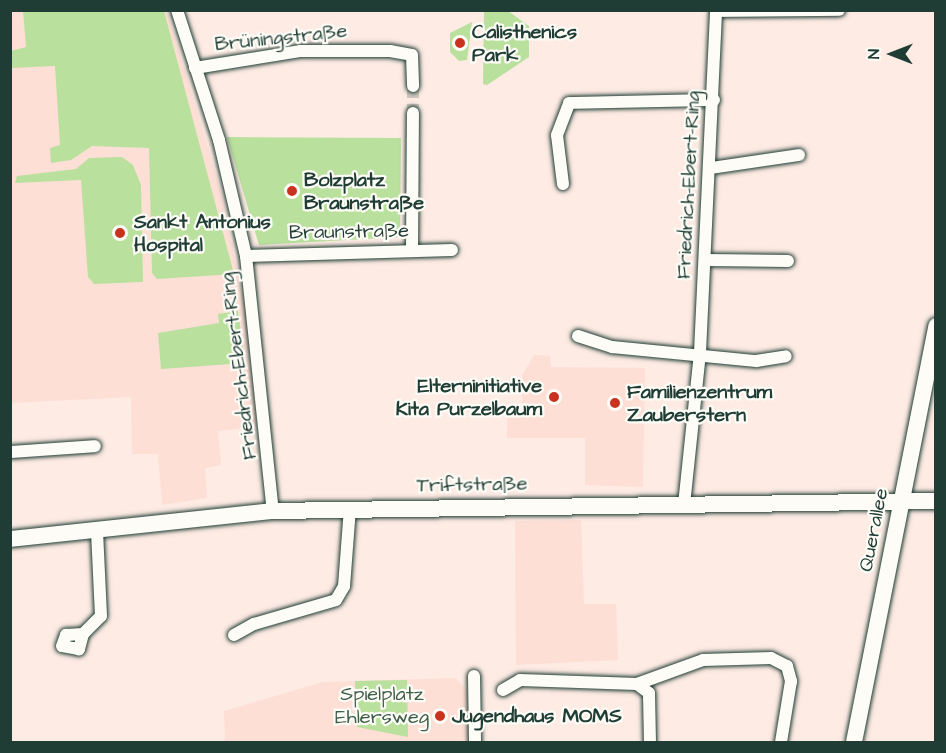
<!DOCTYPE html>
<html>
<head>
<meta charset="utf-8">
<style>
  body { margin:0 }
  #map { position:relative; width:946px; height:753px; overflow:hidden; background:#fdebe4; font-family:"Architects Daughter",sans-serif }
  div>[style] { position:absolute }
  .built>* { inset:0; background:#fddfd6 }
  .green>* { inset:0; background:#b9e09c }
  .street-tunnel>* { height:12px; margin-top:-6px; transform-origin:0; background:repeating-linear-gradient(90deg,#d1c8c1 0 12px,transparent 0 18px) }
  .roads { filter:drop-shadow(0 0 2px #1f3d34) drop-shadow(0 0 2px #1f3d34) }
  .street>* { height:12px; margin:-6px; padding:0 6px; transform-origin:6px; border-radius:6px; background:#fdfcf7 }
  .secondary>* { height:16px; margin:-8px; padding:0 8px; transform-origin:8px; border-radius:8px; background:#fdfcf7 }
  .dots>* { width:16px; height:16px; translate:-50% -50%; box-sizing:border-box; border:3px solid #fdfcf7; border-radius:50% }
  span { translate:-50% -50%; white-space:nowrap; text-align:center; line-height:1.15; -webkit-text-stroke:4.5px #fdfcf7; paint-order:stroke }
  .poi-label { font-size:20px; color:#1f3d34; font-weight:700 }
  .left { translate:0 -50%; text-align:left }
  .right { translate:-100% -50%; text-align:right }
  .street-label { font-size:20px; color:#1f3d34 }
  .park-label { font-size:20px; color:#3e5e49 }
  .frame { position:absolute; inset:0; border:12px solid #1f3d34; pointer-events:none }
  .north { position:absolute; left:862px; top:24px; width:60px; height:60px; -webkit-text-stroke:4px #fdfcf7; paint-order:stroke; rotate:270deg; font-size:16px; font-weight:700; line-height:24px; text-align:center; color:#1f3d34 }
  .north::after { content:''; display:block; margin:auto; width:21px; height:27px; background:#1f3d34; clip-path:polygon(50% 0,100% 100%,50% 72%,0 100%) }
</style>
</head>
<body>
<div id="map">
  <div class="built">
    <i style="clip-path:polygon(11px 11px,167px 11px,222px 195px,246px 315px,257px 427px,218px 431px,221px 465px,205px 468px,207px 498px,162px 505px,158px 454px,132px 454px,131px 397px,11px 403px)"></i>
    <i style="clip-path:polygon(534px 355px,550px 356px,551px 367px,645px 368px,643px 487px,585px 485px,585px 438px,507px 438px,507px 405px,522px 405px,522px 376px)"></i>
    <i style="clip-path:polygon(581px 520px,584px 604px,616px 604px,618px 660px,516px 665px,515px 521px)"></i>
    <i style="clip-path:polygon(455px 678px,471px 694px,470px 742px,225px 742px,224px 711px,323px 682px)"></i>
  </div>
  <div class="green">
    <i style="clip-path:polygon(23px 11px,164px 11px,234px 274px,157px 279px,152px 273px,149px 148px,92px 146px,71px 160px,51px 163px,50px 148px,60px 145px,55px 66px,11px 68px,11px 51px,26px 47px)"></i>
    <i style="clip-path:polygon(484px 11px,508px 11px,529px 26px,529px 57px,487px 85px,483px 84px)"></i>
    <i style="clip-path:polygon(472px 22px,467px 60px,459px 61px,450px 52px,450px 33px)"></i>
    <i style="clip-path:polygon(227px 137px,401px 138px,400px 237px,259px 245px)"></i>
    <i style="clip-path:polygon(122px 157px,133px 165px,141px 185px,143px 282px,94px 284px,88px 277px,81px 180px,15px 183px,17px 176px,76px 169px,89px 158px)"></i>
    <i style="clip-path:polygon(238px 311px,245px 363px,161px 369px,158px 333px,219px 323px,218px 314px)"></i>
    <i style="clip-path:polygon(407px 680px,408px 737px,357px 727px,355px 681px)"></i>
  </div>
  <div class="street-tunnel">
    <i style="left:413px;top:86px;width:27px;rotate:90deg"></i>
  </div>
  <div class="roads">
    <div class="street">
      <i style="left:177px;top:10px;width:137px;rotate:72.1deg"></i>
      <i style="left:219px;top:140px;width:119px;rotate:76.9deg"></i>
      <i style="left:246px;top:256px;width:256px;rotate:84deg"></i>
      <i style="left:716px;top:11px;width:123px;rotate:-0.5deg"></i>
      <i style="left:195px;top:68px;width:106px;rotate:-9.2deg"></i>
      <i style="left:300px;top:51px;width:90px"></i>
      <i style="left:390px;top:51px;width:22px;rotate:10deg"></i>
      <i style="left:412px;top:55px;width:31px;rotate:88deg"></i>
      <i style="left:711px;top:168px;width:89px;rotate:-8.4deg"></i>
      <i style="left:563px;top:184px;width:49px;rotate:-97deg"></i>
      <i style="left:557px;top:135px;width:34px;rotate:-69deg"></i>
      <i style="left:569px;top:103px;width:145px;rotate:-1.2deg"></i>
      <i style="left:412px;top:250px;width:137px;rotate:-89.6deg"></i>
      <i style="left:246px;top:256px;width:206px;rotate:-1.7deg"></i>
      <i style="left:705px;top:260px;width:83px;rotate:0.7deg"></i>
      <i style="left:578px;top:336px;width:36px;rotate:18deg"></i>
      <i style="left:612px;top:347px;width:145px;rotate:5.6deg"></i>
      <i style="left:756px;top:361px;width:30px;rotate:-9deg"></i>
      <i style="left:10px;top:452px;width:85px;rotate:-4deg"></i>
      <i style="left:684px;top:505px;width:154px;rotate:-84deg"></i>
      <i style="left:700px;top:352px;width:342px;rotate:-87.3deg"></i>
      <i style="left:83px;top:634px;width:16px;rotate:105deg"></i>
      <i style="left:79px;top:649px;width:17px;rotate:-170deg"></i>
      <i style="left:62px;top:646px;width:12px;rotate:-70deg"></i>
      <i style="left:66px;top:635px;width:17px;rotate:-3deg"></i>
      <i style="left:83px;top:634px;width:25px;rotate:-45deg"></i>
      <i style="left:101px;top:616px;width:86px;rotate:-92.7deg"></i>
      <i style="left:234px;top:635px;width:23px;rotate:-29deg"></i>
      <i style="left:254px;top:624px;width:85px;rotate:-16.3deg"></i>
      <i style="left:336px;top:600px;width:16px;rotate:-60deg"></i>
      <i style="left:344px;top:586px;width:78px;rotate:-85.6deg"></i>
      <i style="left:474px;top:676px;width:66px;rotate:89.1deg"></i>
      <i style="left:503px;top:690px;width:20px;rotate:-30deg"></i>
      <i style="left:520px;top:680px;width:117px;rotate:2deg"></i>
      <i style="left:650px;top:742px;width:49px;rotate:-91.2deg"></i>
      <i style="left:649px;top:693px;width:15px;rotate:-143deg"></i>
      <i style="left:637px;top:684px;width:70px;rotate:-20deg"></i>
      <i style="left:703px;top:660px;width:68px;rotate:-1.7deg"></i>
      <i style="left:771px;top:658px;width:18px;rotate:27deg"></i>
      <i style="left:787px;top:666px;width:16px;rotate:75deg"></i>
      <i style="left:791px;top:681px;width:62px;rotate:99.3deg"></i>
    </div>
    <div class="secondary">
      <i style="left:10px;top:539px;width:264px;rotate:-6.1deg"></i>
      <i style="left:273px;top:511px;width:663px;rotate:-0.86deg"></i>
      <i style="left:854px;top:742px;width:424px;rotate:-78.8deg"></i>
    </div>
  </div>
  <div class="dots">
    <i style="left:460px;top:43px;background:#c8321e"></i>
    <i style="left:292px;top:191px;background:#c8321e"></i>
    <i style="left:120px;top:233px;background:#c8321e"></i>
    <i style="left:554px;top:397px;background:#c8321e"></i>
    <i style="left:615px;top:403px;background:#c8321e"></i>
    <i style="left:440px;top:716px;background:#c8321e"></i>
  </div>
  <div class="poi-label">
    <span class="left" style="left:472px;top:44px">Calisthenics<br>Park</span>
    <span class="left" style="left:304px;top:192px">Bolzplatz<br>Braunstraße</span>
    <span class="left" style="left:134px;top:234px">Sankt Antonius<br>Hospital</span>
    <span class="right" style="left:542px;top:398px">Elterninitiative<br>Kita Purzelbaum</span>
    <span class="left" style="left:627px;top:404px">Familienzentrum<br>Zauberstern</span>
    <span class="left" style="left:452px;top:716px">Jugendhaus MOMS</span>
  </div>
  <div class="street-label">
    <span style="left:281px;top:38px;rotate:-6deg">Brüningstraße</span>
    <span style="left:689px;top:185px;rotate:-87deg">Friedrich-Ebert-Ring</span>
    <span style="left:349px;top:232px;rotate:-1deg">Braunstraße</span>
    <span style="left:239px;top:366px;rotate:-97deg">Friedrich-Ebert-Ring</span>
    <span style="left:472px;top:485px;rotate:-1deg">Triftstraße</span>
    <span style="left:874px;top:530px;rotate:-79deg">Querallee</span>
  </div>
  <div class="park-label">
    <span style="left:382px;top:706px">Spielplatz<br>Ehlersweg</span>
  </div>
  <div class="frame"></div>
  <div class="north">N</div>
</div>
</body>
</html>
